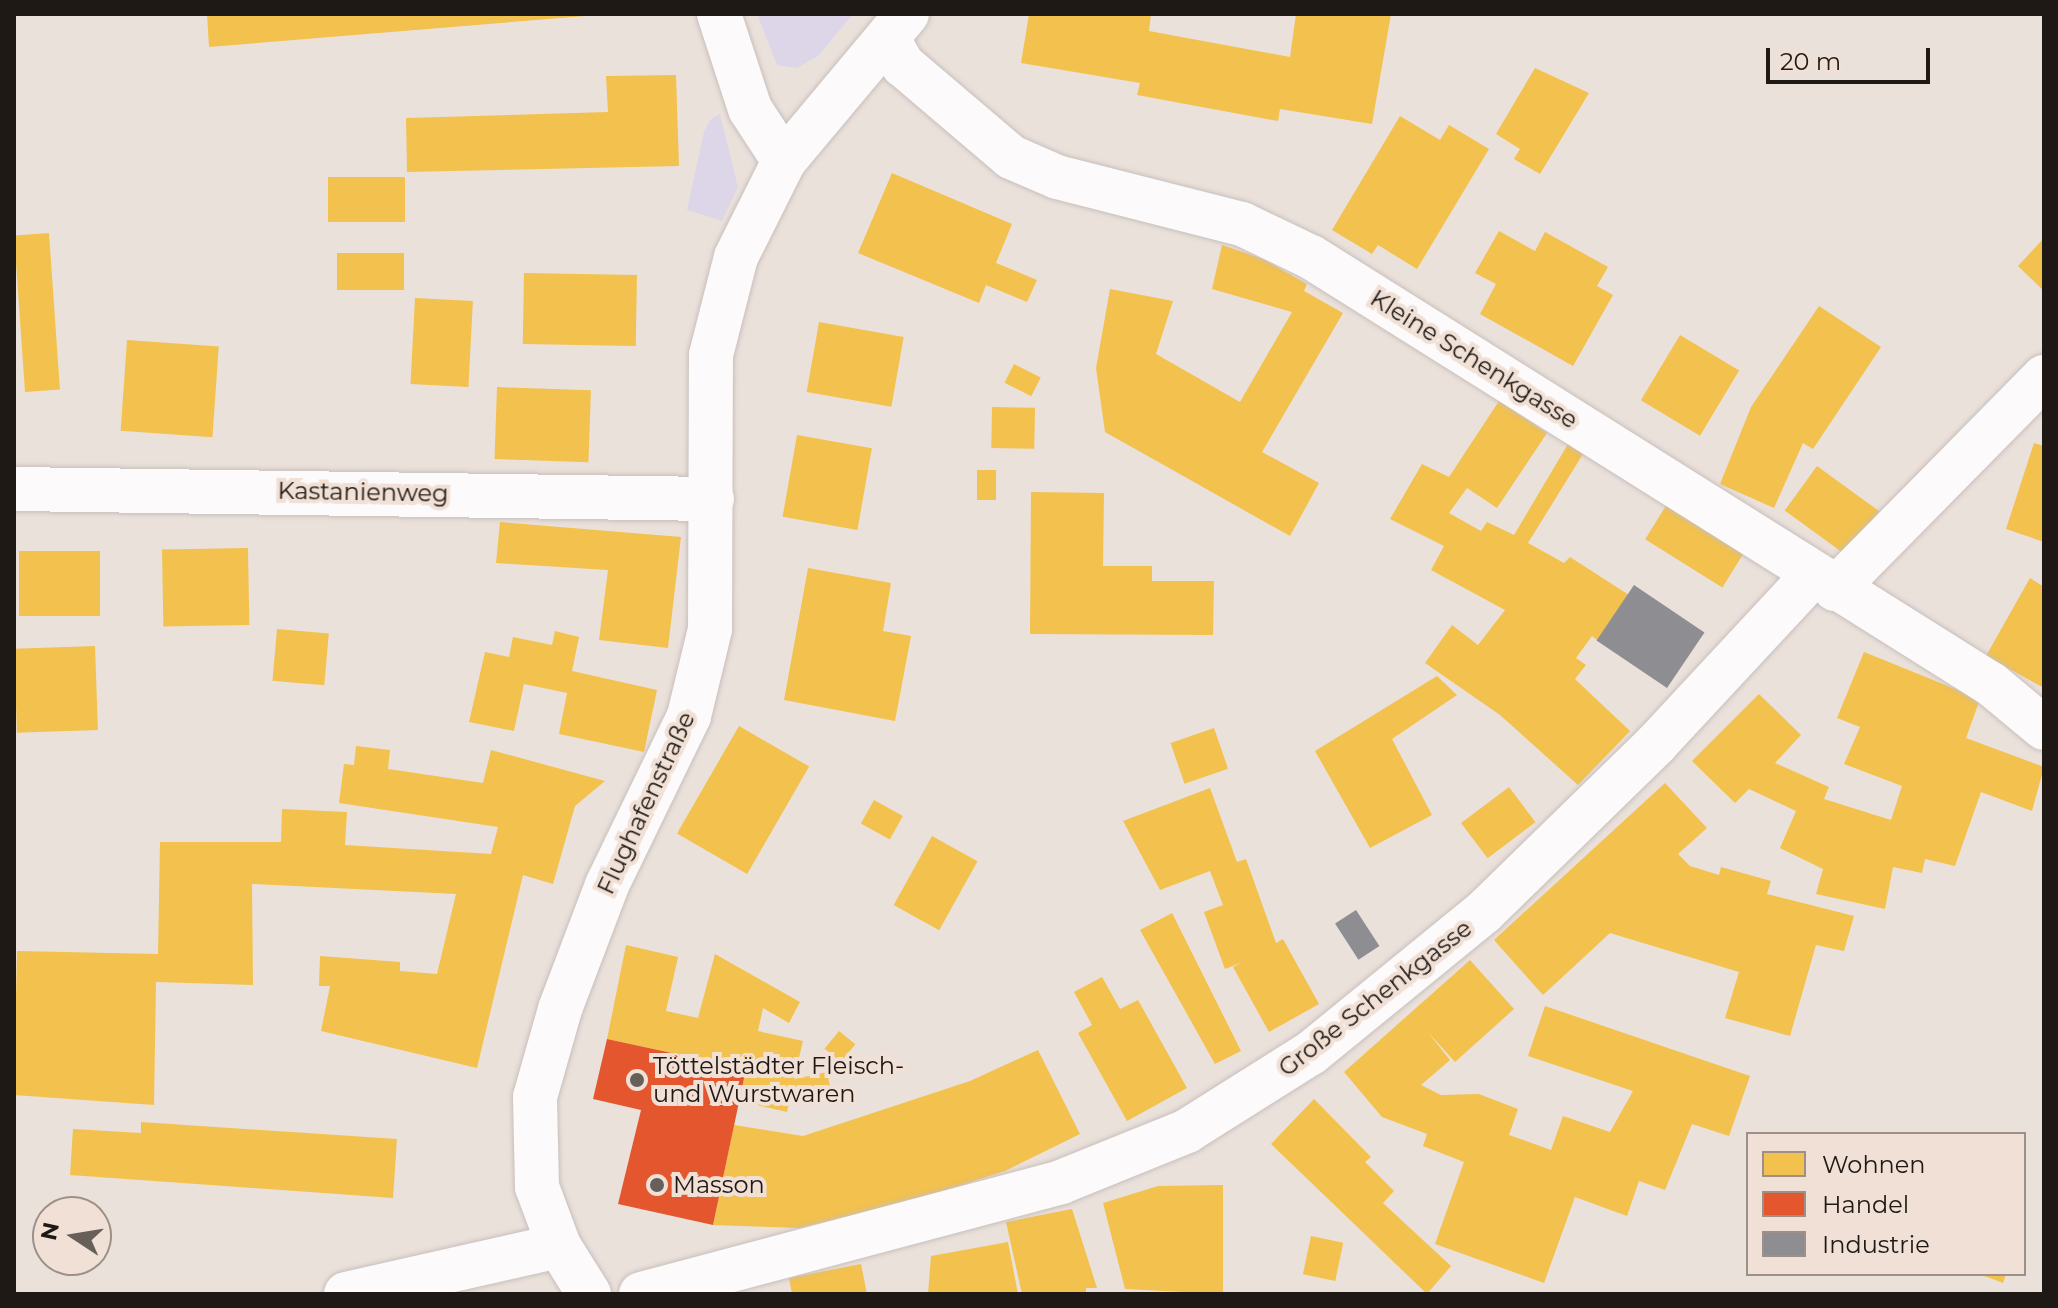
<!DOCTYPE html>
<html>
<head>
<meta charset="utf-8">
<style>
  body { margin:0 }
  #map { position:relative; width:2058px; height:1308px; overflow:hidden; background:#ebe1db; font-family:Montserrat,sans-serif }
  div>[style] { position:absolute }
  .green>* { inset:0; background:#dcd6e8 }
  .homes>* { inset:0; background:#f2c14e; transform-origin:0 0 }
  .shops>* { inset:0; background:#e4572e }
  .industry>* { inset:0; background:#8d8d92; transform-origin:0 0 }
  .roads { filter:drop-shadow(0 0 2px #c7bfbb) drop-shadow(0 0 2px #c7bfbb) }
  .minor>* { height:44px; margin:-22px; padding:0 22px; transform-origin:22px; border-radius:22px; background:#fcfafa }
  .dots>* { width:22px; height:22px; translate:-50% -50%; box-sizing:border-box; border:4px solid #f1e0d5; border-radius:50% }
  span { translate:-50% -50%; white-space:nowrap; text-align:center; line-height:1.15; -webkit-text-stroke:8px #f1e0d5; paint-order:stroke }
  .street-label { font-size:24px; color:#1f1915 }
  .poi-label { font-size:24px; color:#1f1915 }
  .left { translate:0 -50%; text-align:left }
  .frame { position:absolute; inset:0; border:16px solid #1f1915; pointer-events:none }
  .legend { position:absolute; left:1746px; top:1132px; width:280px; height:144px; box-sizing:border-box; background:#f1e0d5; border:2px solid #9d9088; margin:0; padding:10px 14px; list-style:none; font-size:24px; color:#1f1915 }
  .legend li { display:flex; align-items:center; gap:16px; height:40px }
  .legend b { width:40px; border:2px solid #9d9088 }
  .north { position:absolute; left:32px; top:1196px; width:80px; height:80px; box-sizing:border-box; background:#f1e0d5; border:2px solid #9d9088; border-radius:50%; rotate:282deg; font-size:22px; font-weight:700; line-height:32px; text-align:center; color:#1f1915 }
  .north::after { content:''; display:block; margin:auto; width:28px; height:36px; background:#665f5a; clip-path:polygon(50% 0,100% 100%,50% 72%,0 100%) }
  .scale { position:absolute; left:1766px; top:48px; width:164px; height:36px; box-sizing:border-box; border:4px solid #1f1915; border-top:0; padding-left:10px; font-size:24px; line-height:28px; white-space:nowrap; color:#1f1915; -webkit-text-stroke:6px #f1e0d5; paint-order:stroke }
</style>
</head>
<body>
<div id="map">
  <div class="green">
    <i style="clip-path:polygon(757px 14px,853px 14px,818px 56px,797px 68px,777px 65px)"></i>
    <i style="clip-path:polygon(720px 114px,738px 187px,722px 221px,687px 210px,704px 132px,710px 120px)"></i>
  </div>
  <div class="homes">
    <i style="clip-path:polygon(207px 14px,585px 14px,585px 16px,209px 47px)"></i>
    <i style="clip-path:polygon(1029px 14px,1151px 14px,1149px 31px,1290px 57px,1296px 14px,1391px 14px,1372px 124px,1280px 109px,1278px 121px,1137px 95px,1140px 83px,1021px 63px)"></i>
    <i style="clip-path:polygon(1535px 68px,1589px 93px,1540px 174px,1514px 159px,1520px 149px,1496px 134px)"></i>
    <i style="clip-path:polygon(676px 75px,679px 166px,407px 172px,406px 118px,608px 112px,606px 76px)"></i>
    <i style="clip-path:polygon(1400px 116px,1440px 140px,1449px 125px,1489px 149px,1417px 269px,1378px 245px,1372px 254px,1332px 230px)"></i>
    <i style="clip-path:polygon(892px 173px,1012px 224px,996px 263px,1037px 280px,1027px 302px,986px 285px,979px 303px,858px 253px)"></i>
    <i style="left:328px;top:177px;width:77px;height:45px"></i>
    <i style="clip-path:polygon(1499px 231px,1535px 251px,1545px 232px,1608px 267px,1597px 286px,1613px 295px,1573px 366px,1480px 314px,1496px 284px,1475px 273px)"></i>
    <i style="left:49px;top:233px;width:157px;height:35px;rotate:86deg"></i>
    <i style="clip-path:polygon(2044px 238px,2044px 291px,2018px 266px)"></i>
    <i style="clip-path:polygon(1222px 245px,1263px 259px,1307px 284px,1304px 291px,1343px 313px,1262px 452px,1319px 483px,1290px 536px,1105px 432px,1096px 368px,1110px 289px,1173px 301px,1156px 354px,1240px 402px,1292px 312px,1212px 289px)"></i>
    <i style="left:337px;top:253px;width:67px;height:37px"></i>
    <i style="left:524px;top:273px;width:113px;height:71px;rotate:1deg"></i>
    <i style="left:415px;top:298px;width:58px;height:86px;rotate:3deg"></i>
    <i style="clip-path:polygon(1819px 306px,1881px 347px,1813px 449px,1803px 443px,1774px 508px,1720px 484px,1751px 407px)"></i>
    <i style="left:819px;top:322px;width:86px;height:71px;rotate:10deg"></i>
    <i style="left:1680px;top:335px;width:69px;height:76px;rotate:31deg"></i>
    <i style="left:127px;top:340px;width:92px;height:91px;rotate:4deg"></i>
    <i style="left:1014px;top:364px;width:30px;height:21px;rotate:27deg"></i>
    <i style="left:497px;top:387px;width:94px;height:72px;rotate:2deg"></i>
    <i style="clip-path:polygon(1499px 401px,1547px 433px,1497px 508px,1467px 488px,1449px 513px,1481px 531px,1487px 522px,1514px 535px,1568px 444px,1583px 454px,1528px 543px,1564px 563px,1570px 557px,1629px 595px,1598px 641px,1592px 636px,1576px 658px,1586px 665px,1575px 679px,1630px 731px,1578px 785px,1500px 715px,1425px 663px,1452px 625px,1478px 645px,1505px 610px,1431px 570px,1444px 546px,1390px 519px,1422px 464px,1449px 477px)"></i>
    <i style="left:992px;top:407px;width:43px;height:41px;rotate:1deg"></i>
    <i style="left:797px;top:435px;width:76px;height:83px;rotate:10deg"></i>
    <i style="clip-path:polygon(2034px 443px,2044px 446px,2044px 542px,2006px 529px)"></i>
    <i style="left:1817px;top:466px;width:77px;height:55px;rotate:36deg"></i>
    <i style="left:977px;top:470px;width:19px;height:30px"></i>
    <i style="clip-path:polygon(1031px 492px,1104px 493px,1103px 566px,1152px 566px,1152px 581px,1214px 581px,1213px 635px,1030px 634px)"></i>
    <i style="left:1669px;top:501px;width:91px;height:45px;rotate:32deg"></i>
    <i style="clip-path:polygon(500px 522px,681px 537px,668px 648px,599px 640px,608px 570px,496px 563px)"></i>
    <i style="left:248px;top:548px;width:77px;height:86px;rotate:89deg"></i>
    <i style="left:100px;top:551px;width:65px;height:81px;rotate:90deg"></i>
    <i style="clip-path:polygon(808px 568px,891px 583px,883px 631px,911px 636px,895px 721px,784px 700px)"></i>
    <i style="clip-path:polygon(2030px 578px,2044px 587px,2044px 688px,1986px 656px)"></i>
    <i style="left:277px;top:629px;width:52px;height:52px;rotate:5deg"></i>
    <i style="clip-path:polygon(555px 631px,579px 637px,572px 671px,657px 690px,644px 752px,559px 734px,567px 693px,524px 684px,514px 731px,469px 722px,485px 652px,509px 657px,513px 637px,552px 645px)"></i>
    <i style="left:95px;top:646px;width:84px;height:81px;rotate:88deg"></i>
    <i style="clip-path:polygon(1864px 652px,1980px 699px,1966px 738px,2044px 767px,2032px 811px,1981px 792px,1955px 866px,1925px 859px,1922px 873px,1893px 867px,1885px 909px,1816px 894px,1823px 869px,1780px 848px,1796px 811px,1749px 789px,1735px 803px,1692px 761px,1759px 694px,1801px 735px,1775px 763px,1829px 787px,1824px 799px,1891px 820px,1902px 786px,1844px 764px,1860px 727px,1837px 718px)"></i>
    <i style="clip-path:polygon(1437px 676px,1457px 695px,1392px 739px,1432px 815px,1370px 848px,1315px 751px)"></i>
    <i style="left:739px;top:726px;width:81px;height:124px;rotate:30deg"></i>
    <i style="left:1214px;top:728px;width:43px;height:46px;rotate:71deg"></i>
    <i style="clip-path:polygon(356px 746px,390px 750px,388px 769px,483px 783px,491px 750px,605px 781px,575px 806px,553px 884px,523px 875px,477px 1068px,321px 1031px,330px 986px,319px 986px,320px 956px,400px 962px,400px 971px,437px 974px,456px 894px,252px 884px,253px 985px,156px 982px,154px 1105px,14px 1095px,17px 951px,158px 954px,160px 842px,281px 842px,282px 809px,347px 812px,345px 845px,491px 854px,498px 827px,339px 803px,344px 764px,354px 765px)"></i>
    <i style="clip-path:polygon(1665px 783px,1707px 828px,1678px 854px,1690px 866px,1719px 875px,1721px 867px,1771px 881px,1767px 894px,1854px 916px,1844px 951px,1816px 945px,1790px 1036px,1725px 1018px,1739px 972px,1610px 933px,1543px 995px,1494px 940px)"></i>
    <i style="left:1509px;top:787px;width:44px;height:60px;rotate:53deg"></i>
    <i style="clip-path:polygon(1210px 788px,1237px 862px,1246px 859px,1276px 943px,1283px 939px,1319px 1004px,1269px 1032px,1233px 967px,1243px 962px,1225px 969px,1204px 912px,1223px 905px,1210px 871px,1160px 890px,1123px 821px)"></i>
    <i style="left:874px;top:800px;width:33px;height:27px;rotate:29deg"></i>
    <i style="left:932px;top:836px;width:52px;height:79px;rotate:29deg"></i>
    <i style="clip-path:polygon(1172px 913px,1241px 1051px,1215px 1064px,1140px 930px)"></i>
    <i style="clip-path:polygon(626px 945px,678px 957px,666px 1011px,698px 1018px,715px 954px,800px 1002px,789px 1023px,763px 1008px,758px 1031px,803px 1041px,794px 1079px,827px 1072px,832px 1095px,789px 1103px,787px 1112px,739px 1101px,746px 1069px,607px 1039px)"></i>
    <i style="clip-path:polygon(1470px 960px,1514px 1009px,1455px 1062px,1427px 1031px,1450px 1060px,1421px 1085px,1441px 1095px,1479px 1094px,1518px 1109px,1509px 1135px,1551px 1150px,1563px 1116px,1610px 1132px,1633px 1091px,1528px 1056px,1545px 1006px,1750px 1076px,1729px 1136px,1692px 1124px,1665px 1190px,1639px 1181px,1627px 1216px,1575px 1197px,1544px 1283px,1435px 1244px,1464px 1162px,1423px 1146px,1427px 1134px,1382px 1117px,1344px 1072px)"></i>
    <i style="clip-path:polygon(1102px 977px,1120px 1009px,1138px 1000px,1187px 1088px,1127px 1121px,1078px 1033px,1092px 1025px,1074px 992px)"></i>
    <i style="left:839px;top:1031px;width:21px;height:23px;rotate:39deg"></i>
    <i style="clip-path:polygon(1038px 1050px,1080px 1134px,1005px 1171px,909px 1202px,799px 1228px,713px 1225px,734px 1125px,803px 1136px,970px 1081px)"></i>
    <i style="clip-path:polygon(1314px 1099px,1371px 1157px,1365px 1162px,1394px 1191px,1383px 1203px,1451px 1266px,1427px 1294px,1271px 1144px)"></i>
    <i style="clip-path:polygon(141px 1122px,397px 1139px,393px 1198px,70px 1175px,73px 1129px,141px 1133px)"></i>
    <i style="clip-path:polygon(1223px 1185px,1223px 1294px,1125px 1289px,1103px 1203px,1158px 1186px)"></i>
    <i style="clip-path:polygon(1072px 1209px,1097px 1288px,1086px 1288px,1086px 1294px,1022px 1294px,1006px 1222px)"></i>
    <i style="left:1311px;top:1236px;width:33px;height:39px;rotate:12deg"></i>
    <i style="clip-path:polygon(1008px 1242px,1018px 1294px,928px 1294px,931px 1256px)"></i>
    <i style="clip-path:polygon(861px 1264px,867px 1294px,792px 1294px,789px 1278px)"></i>
    <i style="clip-path:polygon(1979px 1274px,2006px 1274px,2003px 1283px)"></i>
  </div>
  <div class="shops">
    <i style="clip-path:polygon(607px 1039px,746px 1069px,713px 1225px,618px 1204px,641px 1110px,593px 1099px)"></i>
  </div>
  <div class="industry">
    <i style="left:1634px;top:585px;width:85px;height:67px;rotate:34deg"></i>
    <i style="left:1356px;top:910px;width:43px;height:25px;rotate:57deg"></i>
  </div>
  <div class="roads">
    <div class="minor">
      <i style="left:719px;top:14px;width:100px;rotate:71.9deg"></i>
      <i style="left:750px;top:109px;width:62px;rotate:56.8deg"></i>
      <i style="left:889px;top:41px;width:28px;rotate:60deg"></i>
      <i style="left:903px;top:65px;width:142px;rotate:40.4deg"></i>
      <i style="left:1011px;top:157px;width:50px;rotate:23.5deg"></i>
      <i style="left:1057px;top:177px;width:191px;rotate:14.3deg"></i>
      <i style="left:1242px;top:224px;width:76px;rotate:25.6deg"></i>
      <i style="left:1311px;top:257px;width:803px;rotate:32.13deg"></i>
      <i style="left:1991px;top:684px;width:69px;rotate:39.7deg"></i>
      <i style="left:14px;top:489px;width:698px;rotate:0.82deg"></i>
      <i style="left:1835px;top:589px;width:298px;rotate:-45.4deg"></i>
      <i style="left:346px;top:1294px;width:218px;rotate:-12.7deg"></i>
      <i style="left:589px;top:1294px;width:57px;rotate:-122deg"></i>
      <i style="left:559px;top:1246px;width:63px;rotate:-110.4deg"></i>
      <i style="left:537px;top:1187px;width:90px;rotate:-91.3deg"></i>
      <i style="left:535px;top:1097px;width:91px;rotate:-74.1deg"></i>
      <i style="left:560px;top:1009px;width:133px;rotate:-69.2deg"></i>
      <i style="left:607px;top:885px;width:188px;rotate:-64.1deg"></i>
      <i style="left:689px;top:716px;width:89px;rotate:-76.4deg"></i>
      <i style="left:710px;top:629px;width:274px;rotate:-89.8deg"></i>
      <i style="left:711px;top:355px;width:101px;rotate:-75.7deg"></i>
      <i style="left:736px;top:257px;width:107px;rotate:-63.4deg"></i>
      <i style="left:784px;top:161px;width:192px;rotate:-50.1deg"></i>
      <i style="left:641px;top:1294px;width:435px;rotate:-14.9deg"></i>
      <i style="left:1061px;top:1182px;width:136px;rotate:-22deg"></i>
      <i style="left:1187px;top:1131px;width:146px;rotate:-32.2deg"></i>
      <i style="left:1311px;top:1053px;width:223px;rotate:-39.2deg"></i>
      <i style="left:1484px;top:912px;width:240px;rotate:-44.3deg"></i>
      <i style="left:1656px;top:744px;width:231px;rotate:-47.1deg"></i>
    </div>
  </div>
  <div class="dots">
    <i style="left:637px;top:1080px;background:#665f5a"></i>
    <i style="left:657px;top:1185px;background:#665f5a"></i>
  </div>
  <div class="street-label">
    <span style="left:1474px;top:359px;rotate:32deg">Kleine Schenkgasse</span>
    <span style="left:363px;top:492px;rotate:1deg">Kastanienweg</span>
    <span style="left:646px;top:803px;rotate:-65deg">Flughafenstraße</span>
    <span style="left:1375px;top:998px;rotate:-38deg">Große Schenkgasse</span>
  </div>
  <div class="poi-label">
    <span class="left" style="left:653px;top:1080px">Töttelstädter Fleisch-<br>und Wurstwaren</span>
    <span class="left" style="left:673px;top:1185px">Masson</span>
  </div>
  <div class="frame"></div>
  <ul class="legend">
  <li><b style="height:22px;background:#f2c14e"></b>Wohnen</li>
  <li><b style="height:22px;background:#e4572e"></b>Handel</li>
  <li><b style="height:22px;background:#8d8d92"></b>Industrie</li>
  </ul>
  <div class="north">N</div>
  <div class="scale">20 m</div>
</div>
</body>
</html>
